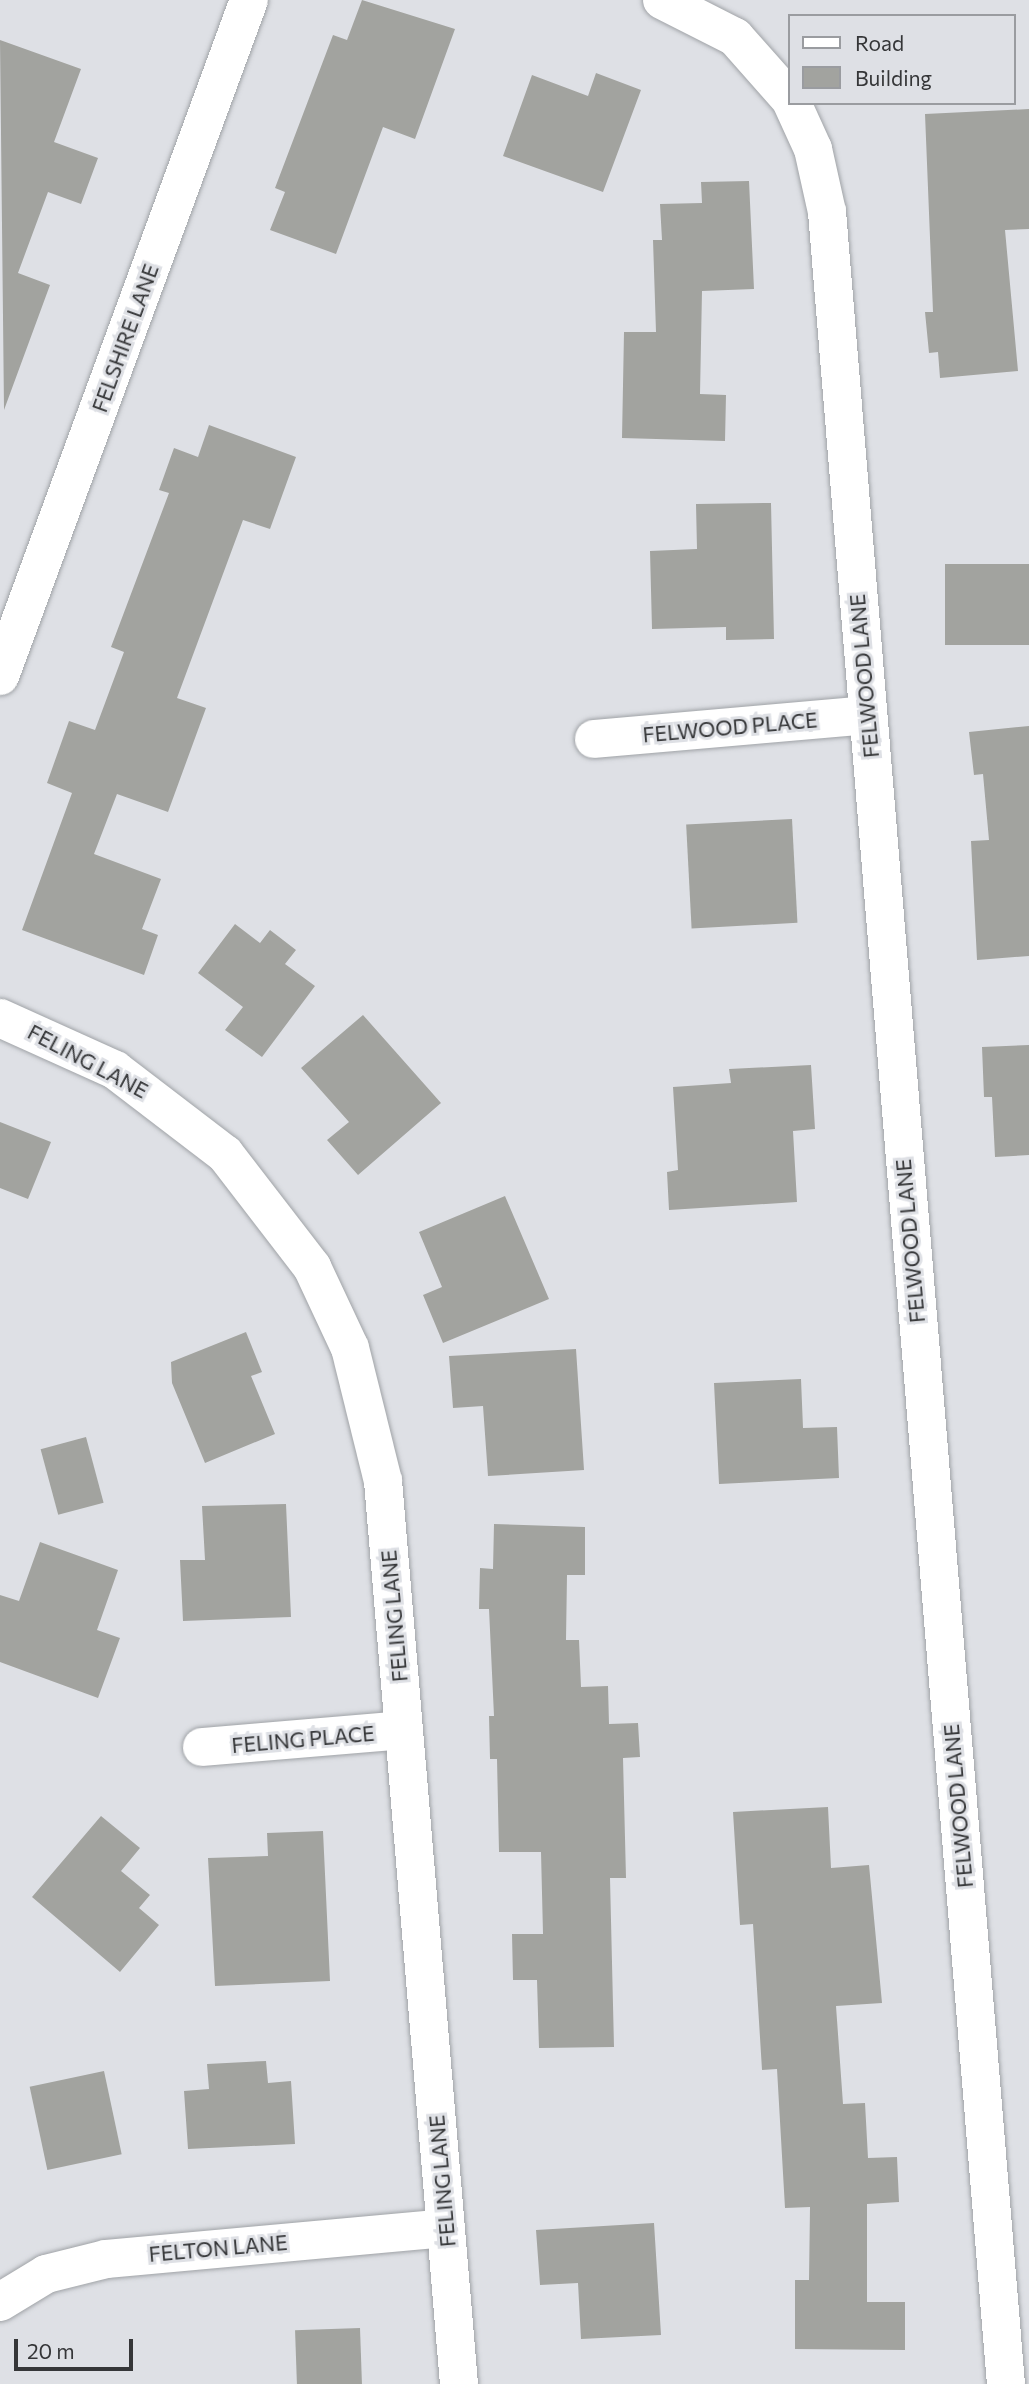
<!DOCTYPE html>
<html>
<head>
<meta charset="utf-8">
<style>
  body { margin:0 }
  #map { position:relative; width:1029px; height:2384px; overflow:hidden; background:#dee0e5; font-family:Commissioner,sans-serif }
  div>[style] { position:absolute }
  .building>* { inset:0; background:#a2a39f; transform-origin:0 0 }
  .roads { filter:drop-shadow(0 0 2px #a0a3a7) drop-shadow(0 0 2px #a0a3a7) }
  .street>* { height:38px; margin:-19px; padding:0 19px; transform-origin:19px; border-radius:19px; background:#fff }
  span { translate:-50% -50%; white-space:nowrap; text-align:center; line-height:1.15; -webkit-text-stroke:6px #dee0e5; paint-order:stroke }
  .street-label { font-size:21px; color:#353638 }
  .legend { position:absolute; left:788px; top:14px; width:228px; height:91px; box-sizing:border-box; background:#dee0e5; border:2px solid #9a9ca0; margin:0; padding:9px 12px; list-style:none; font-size:21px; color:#353638 }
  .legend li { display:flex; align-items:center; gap:14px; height:35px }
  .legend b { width:35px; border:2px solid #9a9ca0 }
  .scale { position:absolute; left:14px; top:2339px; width:119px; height:32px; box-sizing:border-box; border:4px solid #353638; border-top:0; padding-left:9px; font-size:21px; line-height:24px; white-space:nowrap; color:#353638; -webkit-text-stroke:5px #dee0e5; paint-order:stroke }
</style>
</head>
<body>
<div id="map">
  <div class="building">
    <i style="clip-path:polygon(362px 0,455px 29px,415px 139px,383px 127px,336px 254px,270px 230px,285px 192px,275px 188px,333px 35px,347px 40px)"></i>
    <i style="clip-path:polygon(0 40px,81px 69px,54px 142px,98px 158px,81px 204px,48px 192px,18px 273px,50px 285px,4px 410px)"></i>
    <i style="clip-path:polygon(596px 73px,641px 90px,603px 192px,503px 156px,532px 75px,588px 96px)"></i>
    <i style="clip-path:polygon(1029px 109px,1029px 229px,1005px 230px,1018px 371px,940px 378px,938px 352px,929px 353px,925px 312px,933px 312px,925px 114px)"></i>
    <i style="clip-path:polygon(749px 181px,754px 289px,702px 291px,700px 394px,726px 395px,725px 441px,622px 438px,624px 332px,656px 332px,653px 240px,662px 240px,660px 204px,702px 203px,701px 182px)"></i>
    <i style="clip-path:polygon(209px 425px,296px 457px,270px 529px,243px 520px,177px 698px,206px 708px,168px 812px,117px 794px,94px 854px,161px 879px,142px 929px,158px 935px,144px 975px,22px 930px,72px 793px,47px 783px,69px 721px,95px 730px,124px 652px,111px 647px,169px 493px,159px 490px,174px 448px,198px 457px)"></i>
    <i style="clip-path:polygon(771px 503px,774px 639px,726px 640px,726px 627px,652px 629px,650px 551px,697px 549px,696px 504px)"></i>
    <i style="left:1029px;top:564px;width:81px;height:84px;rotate:90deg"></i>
    <i style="clip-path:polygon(1029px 726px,1029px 956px,977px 960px,971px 841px,989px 840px,983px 774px,974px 775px,969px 732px)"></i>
    <i style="left:792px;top:819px;width:104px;height:106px;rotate:87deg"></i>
    <i style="clip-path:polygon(235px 924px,260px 943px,270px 930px,296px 950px,285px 964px,315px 986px,262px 1057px,225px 1030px,243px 1007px,198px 973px)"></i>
    <i style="clip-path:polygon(363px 1015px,441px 1103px,358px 1175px,327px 1140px,349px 1122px,301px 1068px)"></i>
    <i style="clip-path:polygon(1029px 1045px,1029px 1155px,995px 1157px,992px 1097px,984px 1097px,982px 1047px)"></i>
    <i style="clip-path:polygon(811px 1065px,815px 1129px,793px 1131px,797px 1202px,669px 1210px,667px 1172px,678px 1170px,673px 1087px,731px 1083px,729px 1069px)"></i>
    <i style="clip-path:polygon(0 1122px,51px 1142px,28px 1199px,0 1188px)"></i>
    <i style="clip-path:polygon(505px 1196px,549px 1299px,443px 1343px,423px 1295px,442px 1287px,419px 1232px)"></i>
    <i style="clip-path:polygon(246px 1332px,262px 1372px,251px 1376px,275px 1434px,205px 1463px,172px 1383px,171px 1362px)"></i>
    <i style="clip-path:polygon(576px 1349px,584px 1470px,488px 1476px,483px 1406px,453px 1408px,449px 1356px)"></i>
    <i style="clip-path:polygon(801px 1379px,803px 1428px,837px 1427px,839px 1478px,719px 1484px,714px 1383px)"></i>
    <i style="left:86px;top:1437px;width:68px;height:47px;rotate:75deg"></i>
    <i style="clip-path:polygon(286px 1504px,291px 1617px,183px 1621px,180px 1560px,205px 1560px,202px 1506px)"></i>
    <i style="clip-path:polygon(494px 1524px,585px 1527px,585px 1575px,567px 1575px,566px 1640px,579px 1640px,581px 1687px,608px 1686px,609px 1724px,638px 1723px,640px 1757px,623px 1758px,626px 1878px,610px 1878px,614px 2047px,539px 2048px,537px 1980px,513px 1980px,512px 1934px,543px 1934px,541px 1852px,499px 1852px,497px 1759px,490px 1759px,489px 1716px,494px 1716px,489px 1609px,479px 1609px,480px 1568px,493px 1569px)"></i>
    <i style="clip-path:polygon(40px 1542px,118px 1570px,97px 1630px,120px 1638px,98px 1698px,0 1662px,0 1595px,19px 1601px)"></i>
    <i style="clip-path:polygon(828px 1807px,831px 1868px,869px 1865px,882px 2003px,836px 2006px,843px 2104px,865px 2103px,868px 2158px,897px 2157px,899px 2202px,867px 2204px,867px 2302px,905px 2302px,905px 2350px,795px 2349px,795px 2280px,809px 2280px,810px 2207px,785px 2208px,777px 2069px,762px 2070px,753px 1924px,740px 1925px,733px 1812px)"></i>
    <i style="clip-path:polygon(101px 1816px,140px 1848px,121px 1871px,150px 1895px,139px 1908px,159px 1925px,120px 1972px,32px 1897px)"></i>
    <i style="clip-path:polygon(323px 1831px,330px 1981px,215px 1986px,208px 1858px,268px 1856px,267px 1833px)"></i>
    <i style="clip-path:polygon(266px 2061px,268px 2083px,291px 2081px,295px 2144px,188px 2149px,184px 2091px,209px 2089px,207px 2064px)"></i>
    <i style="left:104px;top:2071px;width:85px;height:76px;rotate:78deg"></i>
    <i style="clip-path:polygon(654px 2223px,661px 2335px,581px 2339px,578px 2283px,540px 2285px,536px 2230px)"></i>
    <i style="left:360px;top:2328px;width:56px;height:65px;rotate:88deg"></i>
  </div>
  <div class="roads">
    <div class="street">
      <i style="left:662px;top:0;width:82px;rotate:26.9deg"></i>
      <i style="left:735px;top:37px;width:81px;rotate:48.5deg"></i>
      <i style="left:792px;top:103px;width:51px;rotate:65.5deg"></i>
      <i style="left:813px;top:149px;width:65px;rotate:77.5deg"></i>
      <i style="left:827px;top:212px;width:2179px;rotate:85.29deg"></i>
      <i style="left:0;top:676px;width:720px;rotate:-69.78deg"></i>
      <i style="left:594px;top:739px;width:274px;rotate:-5deg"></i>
      <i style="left:0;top:1018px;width:126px;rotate:24.3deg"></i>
      <i style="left:115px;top:1070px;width:138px;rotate:37.4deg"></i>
      <i style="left:225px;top:1154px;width:143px;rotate:52.4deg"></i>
      <i style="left:312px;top:1267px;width:89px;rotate:64.9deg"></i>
      <i style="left:350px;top:1348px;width:137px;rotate:76.1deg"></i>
      <i style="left:383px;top:1481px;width:906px;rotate:85.19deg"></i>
      <i style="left:202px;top:1747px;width:202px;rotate:-4.8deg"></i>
      <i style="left:0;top:2302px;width:54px;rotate:-31.3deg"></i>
      <i style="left:46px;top:2274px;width:62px;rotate:-14deg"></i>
      <i style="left:106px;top:2259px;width:341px;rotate:-5.2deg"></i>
    </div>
  </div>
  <div class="street-label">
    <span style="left:125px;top:338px;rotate:-70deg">FELSHIRE LANE</span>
    <span style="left:864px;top:676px;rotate:-95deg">FELWOOD LANE</span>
    <span style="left:730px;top:727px;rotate:-5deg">FELWOOD PLACE</span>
    <span style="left:88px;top:1061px;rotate:28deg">FELING LANE</span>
    <span style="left:910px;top:1241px;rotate:-95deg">FELWOOD LANE</span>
    <span style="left:394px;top:1616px;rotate:-95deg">FELING LANE</span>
    <span style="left:303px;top:1739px;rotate:-5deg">FELING PLACE</span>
    <span style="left:958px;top:1806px;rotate:-95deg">FELWOOD LANE</span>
    <span style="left:442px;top:2181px;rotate:-95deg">FELING LANE</span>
    <span style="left:218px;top:2248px;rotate:-5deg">FELTON LANE</span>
  </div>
  <ul class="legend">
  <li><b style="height:9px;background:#fff"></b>Road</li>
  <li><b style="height:19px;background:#a2a39f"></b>Building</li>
  </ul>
  <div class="scale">20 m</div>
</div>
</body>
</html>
